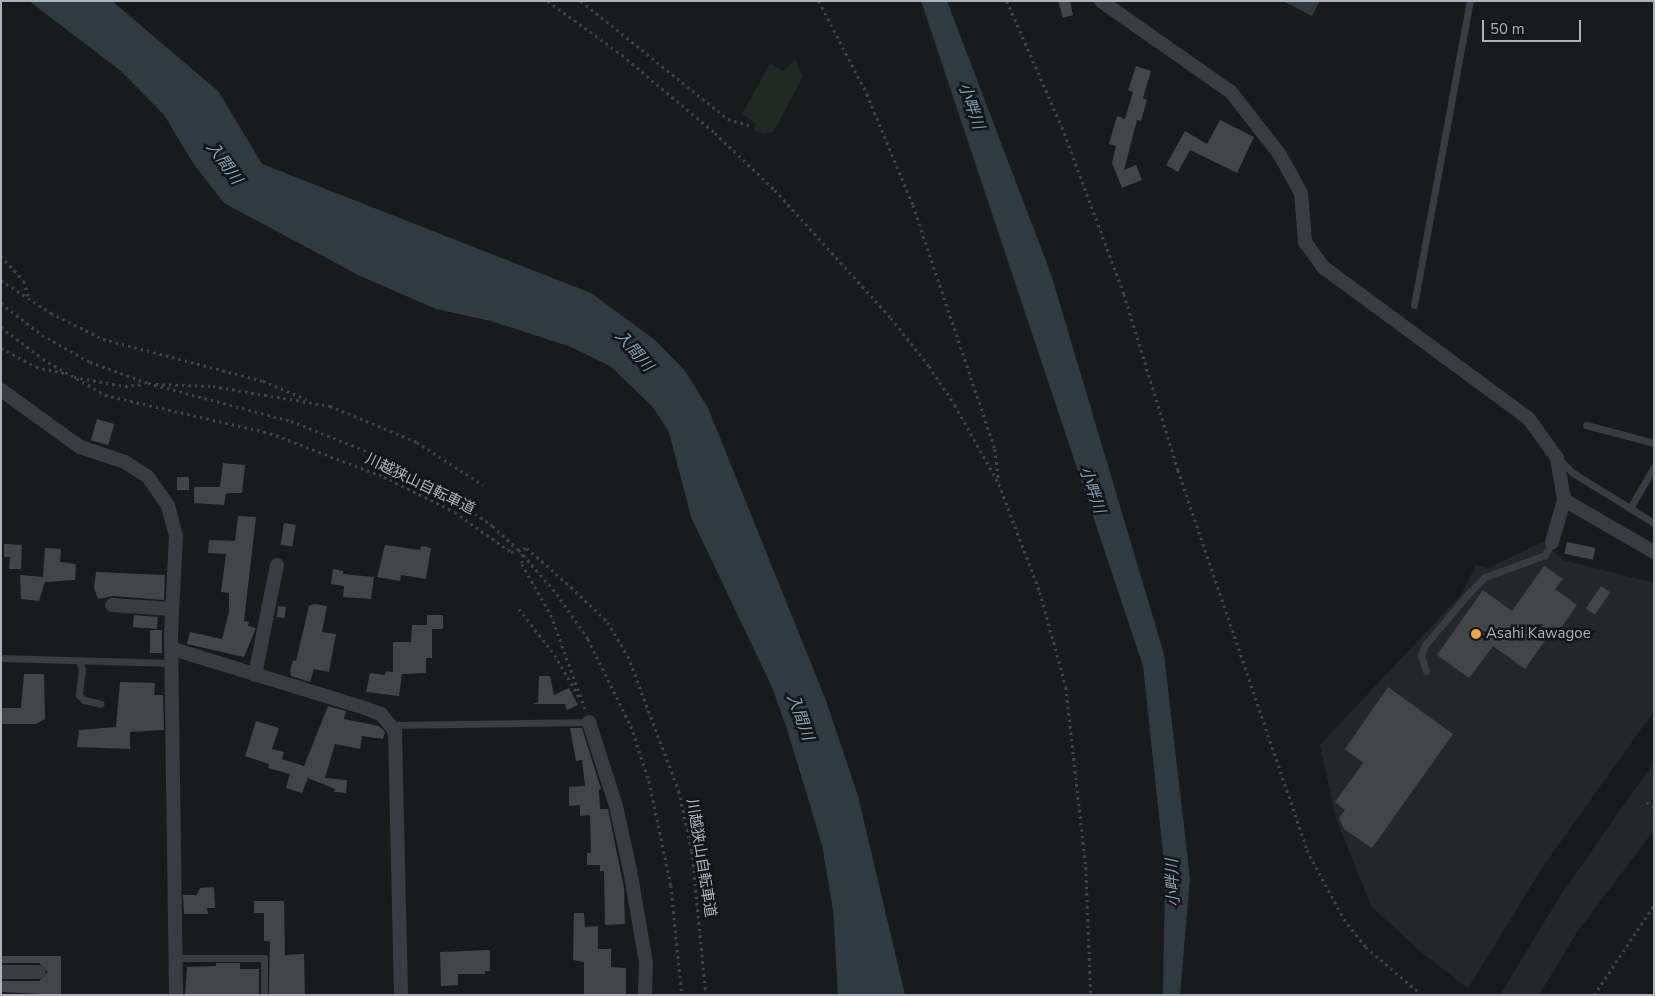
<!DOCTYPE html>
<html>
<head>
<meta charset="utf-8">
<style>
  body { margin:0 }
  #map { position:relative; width:1655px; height:996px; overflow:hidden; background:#191a1c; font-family:"Nunito Sans","Noto Sans JP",sans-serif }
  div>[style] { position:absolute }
  .built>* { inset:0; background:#252629 }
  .green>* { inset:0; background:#212a22 }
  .water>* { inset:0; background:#2f3a41 }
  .building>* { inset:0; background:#444549; transform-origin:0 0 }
  .path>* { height:2.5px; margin-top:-1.25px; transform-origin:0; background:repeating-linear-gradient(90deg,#404348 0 2.5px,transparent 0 6.5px) }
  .service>* { height:7px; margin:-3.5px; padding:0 3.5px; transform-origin:3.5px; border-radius:3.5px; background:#3a3c41 }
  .minor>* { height:14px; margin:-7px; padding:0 7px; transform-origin:7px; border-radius:7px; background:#3a3c41 }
  .dots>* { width:14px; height:14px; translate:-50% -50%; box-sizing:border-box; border:2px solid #141517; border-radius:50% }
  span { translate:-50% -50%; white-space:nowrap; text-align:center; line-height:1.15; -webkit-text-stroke:5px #141517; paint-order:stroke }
  .street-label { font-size:15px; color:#acb2bc }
  .poi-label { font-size:15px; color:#acb2bc }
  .left { translate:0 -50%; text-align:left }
  .water-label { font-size:16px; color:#83a2b6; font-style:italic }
  .frame { position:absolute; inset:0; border:2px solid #acb2bc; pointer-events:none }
  .scale { position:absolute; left:1482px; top:20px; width:99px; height:22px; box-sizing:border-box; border:2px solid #acb2bc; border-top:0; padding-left:6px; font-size:15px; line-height:18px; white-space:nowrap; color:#acb2bc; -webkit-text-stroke:4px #141517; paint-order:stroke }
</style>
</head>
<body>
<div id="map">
  <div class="built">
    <i style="clip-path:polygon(1543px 542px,1563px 560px,1654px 583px,1654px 711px,1544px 865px,1468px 988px,1421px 952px,1372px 907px,1336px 819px,1320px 745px,1461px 595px,1476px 565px,1488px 568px)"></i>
    <i style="clip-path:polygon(1654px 762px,1654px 830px,1577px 932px,1539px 995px,1500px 995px,1560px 896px)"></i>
  </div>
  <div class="green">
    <i style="clip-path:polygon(795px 59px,803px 76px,774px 131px,765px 134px,753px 130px,757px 124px,742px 114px,770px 64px,784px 71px)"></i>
  </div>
  <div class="water">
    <i style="clip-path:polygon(29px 1px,112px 1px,218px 91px,262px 164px,591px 293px,655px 340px,685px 371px,708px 408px,825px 698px,858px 796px,905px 995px,838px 995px,833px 910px,822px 845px,787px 729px,772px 687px,691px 517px,669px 432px,652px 406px,610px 366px,571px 347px,491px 321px,436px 309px,360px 276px,224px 203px,195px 166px,164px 115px,121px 71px)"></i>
    <i style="clip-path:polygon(921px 1px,947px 1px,1051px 274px,1164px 654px,1190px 878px,1180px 995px,1163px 995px,1165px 872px,1143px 666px)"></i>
    <i style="clip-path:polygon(1283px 1px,1320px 1px,1312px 16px)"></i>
  </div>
  <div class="building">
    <i style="clip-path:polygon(1058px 1px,1070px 1px,1073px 15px,1063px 18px)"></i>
    <i style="clip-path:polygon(1136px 66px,1151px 71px,1143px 98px,1147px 100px,1141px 121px,1137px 120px,1124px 170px,1136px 165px,1142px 180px,1122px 188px,1112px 163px,1116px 146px,1109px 144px,1117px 116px,1125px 119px,1133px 92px,1128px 90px)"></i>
    <i style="clip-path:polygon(1220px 120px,1254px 137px,1237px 173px,1190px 150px,1178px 172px,1166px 165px,1185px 131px,1207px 144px)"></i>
    <i style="left:97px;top:419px;width:18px;height:22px;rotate:16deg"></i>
    <i style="clip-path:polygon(223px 463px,245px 465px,242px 493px,226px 493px,224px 505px,194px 503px,194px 487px,220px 487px)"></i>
    <i style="left:177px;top:477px;width:12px;height:13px"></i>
    <i style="clip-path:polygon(238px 516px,256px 517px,244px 621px,249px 622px,248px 626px,256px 628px,244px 657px,187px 644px,190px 632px,222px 639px,229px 612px,229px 593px,221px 592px,226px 554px,208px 553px,209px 540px,235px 541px)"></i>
    <i style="left:284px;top:523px;width:12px;height:22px;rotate:9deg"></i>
    <i style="left:1567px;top:542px;width:29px;height:12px;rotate:12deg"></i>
    <i style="clip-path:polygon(4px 544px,22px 545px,21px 569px,9px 569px,10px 557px,4px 557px)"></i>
    <i style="clip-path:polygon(385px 545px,420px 550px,421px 546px,431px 548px,426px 579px,401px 575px,400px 581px,377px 577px)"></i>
    <i style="clip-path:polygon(45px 548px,61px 549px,60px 562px,76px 564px,75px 580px,45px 582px,39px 601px,21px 599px,20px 575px,43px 577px)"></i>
    <i style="clip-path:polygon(1544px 566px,1563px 579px,1555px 589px,1577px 605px,1556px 635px,1551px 632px,1525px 669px,1493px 646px,1469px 678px,1437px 655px,1483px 590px,1512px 611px)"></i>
    <i style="clip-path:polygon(333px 569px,343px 571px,343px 574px,374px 577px,371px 599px,343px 597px,344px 586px,331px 584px)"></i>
    <i style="clip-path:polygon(96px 572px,165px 575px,164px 600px,113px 596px,98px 599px,94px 588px)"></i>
    <i style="left:1601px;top:586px;width:11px;height:27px;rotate:34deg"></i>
    <i style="clip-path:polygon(314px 604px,327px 606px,322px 632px,336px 634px,329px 672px,314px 669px,310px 682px,291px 676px,290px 671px,293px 660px,296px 661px,309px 606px)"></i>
    <i style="left:278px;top:606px;width:8px;height:11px;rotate:7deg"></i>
    <i style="left:134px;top:615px;width:24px;height:12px;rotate:5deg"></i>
    <i style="clip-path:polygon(427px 615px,443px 615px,443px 629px,432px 629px,432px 658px,426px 658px,426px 673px,402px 674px,399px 696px,366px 692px,370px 673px,385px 675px,386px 671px,393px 672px,393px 642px,411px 642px,412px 625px,427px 625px)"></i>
    <i style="left:150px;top:630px;width:12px;height:23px"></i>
    <i style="clip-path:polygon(24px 674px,44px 674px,45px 719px,36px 724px,1px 724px,1px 708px,21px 708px)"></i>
    <i style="clip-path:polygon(539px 676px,550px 676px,554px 695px,569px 688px,578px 705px,567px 710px,565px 704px,533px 704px,538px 702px)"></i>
    <i style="clip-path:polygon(120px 682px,155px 683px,154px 695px,163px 695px,164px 730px,130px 732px,130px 749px,77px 747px,79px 730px,116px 727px)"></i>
    <i style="clip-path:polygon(1388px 687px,1453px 734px,1372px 848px,1344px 829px,1339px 818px,1345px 810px,1335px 802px,1363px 763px,1345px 749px)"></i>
    <i style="clip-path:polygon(328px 706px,346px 711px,344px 719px,379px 726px,385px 732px,383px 739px,362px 736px,360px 749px,335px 744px,325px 778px,347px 780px,346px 793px,334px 792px,335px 789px,308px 778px,302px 793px,286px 788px,290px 774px,268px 768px,269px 764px,245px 756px,256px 721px,279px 728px,272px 749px,284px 752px,282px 759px,304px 766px)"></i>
    <i style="clip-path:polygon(570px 728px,582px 728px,601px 789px,599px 790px,600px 809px,608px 809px,624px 888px,625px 924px,605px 925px,604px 871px,600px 871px,600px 865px,587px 865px,587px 853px,591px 853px,590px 815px,580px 816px,580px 805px,569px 806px,569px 787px,585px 786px,582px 760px,576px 761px)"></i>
    <i style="clip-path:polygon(214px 887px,215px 908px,207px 908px,208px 914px,184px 914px,183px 895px,197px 895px,200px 888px)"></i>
    <i style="clip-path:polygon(254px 901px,284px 901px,285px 955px,304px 954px,305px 995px,269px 995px,270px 941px,264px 941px,264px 913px,254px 913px)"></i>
    <i style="clip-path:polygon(574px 913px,584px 913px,585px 927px,598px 926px,598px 949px,611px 949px,611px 967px,626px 968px,626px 995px,584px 995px,584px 962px,573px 960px)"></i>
    <i style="clip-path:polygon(490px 950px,490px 971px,485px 971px,485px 974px,458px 974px,458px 985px,441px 986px,440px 952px)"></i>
    <i style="clip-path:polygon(1px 956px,61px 956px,61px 995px,1px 992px,1px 981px,39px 981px,48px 972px,39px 963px,1px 963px)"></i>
    <i style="clip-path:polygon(216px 963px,240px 963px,240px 969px,259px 969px,259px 995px,185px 995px,187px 967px,216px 966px)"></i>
  </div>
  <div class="path">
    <i style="left:548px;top:1px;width:92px;rotate:36.1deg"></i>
    <i style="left:622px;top:55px;width:121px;rotate:40deg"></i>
    <i style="left:715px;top:133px;width:83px;rotate:43.5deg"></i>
    <i style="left:775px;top:190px;width:173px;rotate:47.8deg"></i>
    <i style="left:891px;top:318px;width:61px;rotate:51.6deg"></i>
    <i style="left:929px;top:366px;width:47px;rotate:56.3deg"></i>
    <i style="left:955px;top:405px;width:90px;rotate:60.9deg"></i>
    <i style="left:999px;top:484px;width:116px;rotate:69.2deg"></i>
    <i style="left:1040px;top:592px;width:98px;rotate:74.7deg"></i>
    <i style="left:1066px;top:687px;width:181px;rotate:83.7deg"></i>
    <i style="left:1086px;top:867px;width:128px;rotate:87.8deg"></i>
    <i style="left:581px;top:1px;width:189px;rotate:38.8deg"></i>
    <i style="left:728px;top:119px;width:25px;rotate:16deg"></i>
    <i style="left:819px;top:1px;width:105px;rotate:62.7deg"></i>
    <i style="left:867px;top:94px;width:120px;rotate:67.5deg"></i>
    <i style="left:913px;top:205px;width:257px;rotate:71.4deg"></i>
    <i style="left:995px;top:449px;width:33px;rotate:83deg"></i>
    <i style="left:1007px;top:1px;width:137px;rotate:66.4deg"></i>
    <i style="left:1062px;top:127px;width:178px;rotate:69.6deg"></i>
    <i style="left:1124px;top:294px;width:184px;rotate:72.9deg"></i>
    <i style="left:1178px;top:470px;width:401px;rotate:71.2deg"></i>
    <i style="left:1307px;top:850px;width:78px;rotate:61.8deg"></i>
    <i style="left:1344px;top:919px;width:36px;rotate:52deg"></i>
    <i style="left:1366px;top:947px;width:74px;rotate:40.6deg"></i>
    <i style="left:1px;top:256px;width:34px;rotate:47deg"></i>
    <i style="left:24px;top:281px;width:19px;rotate:74deg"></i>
    <i style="left:1px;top:280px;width:60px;rotate:33.4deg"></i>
    <i style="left:51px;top:313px;width:58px;rotate:26.6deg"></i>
    <i style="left:103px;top:339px;width:165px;rotate:14.7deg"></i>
    <i style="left:263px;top:381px;width:47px;rotate:22.7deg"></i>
    <i style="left:1px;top:303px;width:52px;rotate:38deg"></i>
    <i style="left:42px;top:335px;width:55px;rotate:29.4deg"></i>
    <i style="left:90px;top:362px;width:62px;rotate:19.9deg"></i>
    <i style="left:148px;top:383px;width:148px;rotate:14.9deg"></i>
    <i style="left:291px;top:421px;width:89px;rotate:21.7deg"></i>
    <i style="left:374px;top:454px;width:78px;rotate:28.2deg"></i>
    <i style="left:443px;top:491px;width:61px;rotate:35deg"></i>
    <i style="left:493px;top:526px;width:35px;rotate:43deg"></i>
    <i style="left:519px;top:550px;width:58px;rotate:49.2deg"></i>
    <i style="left:557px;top:594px;width:55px;rotate:55.4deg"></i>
    <i style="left:588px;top:639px;width:97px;rotate:63.7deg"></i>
    <i style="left:631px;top:726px;width:58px;rotate:71.9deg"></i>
    <i style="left:649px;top:781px;width:106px;rotate:78.1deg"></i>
    <i style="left:671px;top:885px;width:111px;rotate:84.3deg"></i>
    <i style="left:1px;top:327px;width:53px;rotate:37.3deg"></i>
    <i style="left:43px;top:359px;width:72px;rotate:30.1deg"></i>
    <i style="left:105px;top:395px;width:169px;rotate:13deg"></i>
    <i style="left:270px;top:433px;width:122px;rotate:21.1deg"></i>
    <i style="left:384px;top:477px;width:79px;rotate:26.2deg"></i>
    <i style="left:455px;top:512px;width:69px;rotate:35.5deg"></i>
    <i style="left:511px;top:552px;width:16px;rotate:-14deg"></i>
    <i style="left:527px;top:548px;width:59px;rotate:41.6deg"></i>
    <i style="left:571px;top:587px;width:51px;rotate:43.4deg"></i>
    <i style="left:608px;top:622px;width:39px;rotate:60deg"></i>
    <i style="left:628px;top:656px;width:144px;rotate:69.3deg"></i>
    <i style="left:679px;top:791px;width:61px;rotate:77.8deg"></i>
    <i style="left:692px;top:851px;width:145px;rotate:84.4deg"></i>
    <i style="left:1px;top:348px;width:40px;rotate:28deg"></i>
    <i style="left:36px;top:367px;width:29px;rotate:12deg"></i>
    <i style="left:74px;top:377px;width:52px;rotate:10deg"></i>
    <i style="left:125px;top:386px;width:20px;rotate:-6deg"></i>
    <i style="left:156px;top:384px;width:57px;rotate:2deg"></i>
    <i style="left:213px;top:386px;width:119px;rotate:9.7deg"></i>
    <i style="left:330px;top:406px;width:94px;rotate:22.5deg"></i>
    <i style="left:417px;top:442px;width:79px;rotate:33.1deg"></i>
    <i style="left:523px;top:554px;width:10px;rotate:96deg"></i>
    <i style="left:522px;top:564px;width:59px;rotate:60.4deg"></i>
    <i style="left:551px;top:615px;width:102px;rotate:70deg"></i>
    <i style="left:519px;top:609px;width:58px;rotate:52deg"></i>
    <i style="left:555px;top:655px;width:52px;rotate:60deg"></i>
    <i style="left:1647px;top:802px;width:9px;rotate:36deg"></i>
    <i style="left:1594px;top:995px;width:108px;rotate:-56.3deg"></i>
  </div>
  <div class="service">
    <i style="left:1414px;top:305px;width:309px;rotate:-79.6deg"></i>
    <i style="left:1586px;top:425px;width:70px;rotate:14.8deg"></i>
    <i style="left:1559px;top:459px;width:20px;rotate:45deg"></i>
    <i style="left:1573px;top:473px;width:95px;rotate:31.7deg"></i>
    <i style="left:1630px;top:508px;width:48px;rotate:-59.7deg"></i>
    <i style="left:1px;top:658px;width:171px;rotate:1.7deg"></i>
    <i style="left:79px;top:660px;width:9px;rotate:72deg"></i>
    <i style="left:82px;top:669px;width:26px;rotate:97deg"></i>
    <i style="left:79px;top:695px;width:7px;rotate:45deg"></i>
    <i style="left:84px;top:700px;width:17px;rotate:13deg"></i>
    <i style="left:1426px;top:671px;width:16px;rotate:-108deg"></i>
    <i style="left:1421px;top:656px;width:12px;rotate:-70deg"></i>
    <i style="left:1425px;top:645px;width:68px;rotate:-49.8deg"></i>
    <i style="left:1469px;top:593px;width:23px;rotate:-45deg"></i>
    <i style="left:1485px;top:577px;width:64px;rotate:-20.1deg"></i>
    <i style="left:1545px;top:555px;width:15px;rotate:-62deg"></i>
    <i style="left:391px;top:725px;width:198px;rotate:-0.9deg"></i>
    <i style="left:176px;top:958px;width:88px"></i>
    <i style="left:264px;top:958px;width:37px;rotate:90deg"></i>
  </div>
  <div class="minor">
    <i style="left:1101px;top:1px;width:159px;rotate:35deg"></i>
    <i style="left:1231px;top:92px;width:80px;rotate:52.1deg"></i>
    <i style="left:1280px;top:155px;width:43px;rotate:61.1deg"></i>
    <i style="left:1301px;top:193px;width:49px;rotate:85.3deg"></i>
    <i style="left:1305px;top:242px;width:31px;rotate:54deg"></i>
    <i style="left:1323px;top:267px;width:256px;rotate:36.4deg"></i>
    <i style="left:1529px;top:419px;width:48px;rotate:54.3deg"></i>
    <i style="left:1557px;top:458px;width:43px;rotate:80.5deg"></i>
    <i style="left:1564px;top:500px;width:44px;rotate:105.9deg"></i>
    <i style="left:1px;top:390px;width:97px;rotate:35.8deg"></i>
    <i style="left:80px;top:447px;width:47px;rotate:18.4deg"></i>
    <i style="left:125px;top:462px;width:27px;rotate:33deg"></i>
    <i style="left:148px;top:477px;width:35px;rotate:55deg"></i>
    <i style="left:168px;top:506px;width:30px;rotate:75deg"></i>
    <i style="left:176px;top:535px;width:100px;rotate:92.9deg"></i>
    <i style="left:171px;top:635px;width:360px;rotate:89.2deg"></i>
    <i style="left:1564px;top:500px;width:104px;rotate:30deg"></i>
    <i style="left:112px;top:605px;width:60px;rotate:3.8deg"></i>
    <i style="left:173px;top:649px;width:201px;rotate:17.1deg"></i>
    <i style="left:365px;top:708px;width:17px;rotate:21deg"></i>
    <i style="left:381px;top:714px;width:22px;rotate:51deg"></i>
    <i style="left:395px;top:731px;width:264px;rotate:88.7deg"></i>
    <i style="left:255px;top:675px;width:112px;rotate:-78.7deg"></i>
    <i style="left:589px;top:722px;width:88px;rotate:72.2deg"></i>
    <i style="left:616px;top:806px;width:66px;rotate:77.7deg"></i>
    <i style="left:630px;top:870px;width:94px;rotate:80.2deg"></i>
    <i style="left:646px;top:963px;width:32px;rotate:92deg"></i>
    <i style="left:1px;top:972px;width:38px"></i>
  </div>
  <div class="dots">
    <i style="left:1476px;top:634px;background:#f5a738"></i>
  </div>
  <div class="street-label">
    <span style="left:420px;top:484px;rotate:26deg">川越狭山自転車道</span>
    <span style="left:701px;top:858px;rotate:81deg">川越狭山自転車道</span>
  </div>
  <div class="poi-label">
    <span class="left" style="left:1486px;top:634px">Asahi Kawagoe</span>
  </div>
  <div class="water-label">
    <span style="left:971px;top:106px;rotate:71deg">小畔川</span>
    <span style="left:224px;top:163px;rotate:54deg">入間川</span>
    <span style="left:634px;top:351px;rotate:49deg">入間川</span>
    <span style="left:1092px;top:490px;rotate:71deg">小畔川</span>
    <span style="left:800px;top:717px;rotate:70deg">入間川</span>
    <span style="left:1173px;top:883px;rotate:-92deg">小畔川</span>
  </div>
  <div class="frame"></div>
  <div class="scale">50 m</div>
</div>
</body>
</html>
